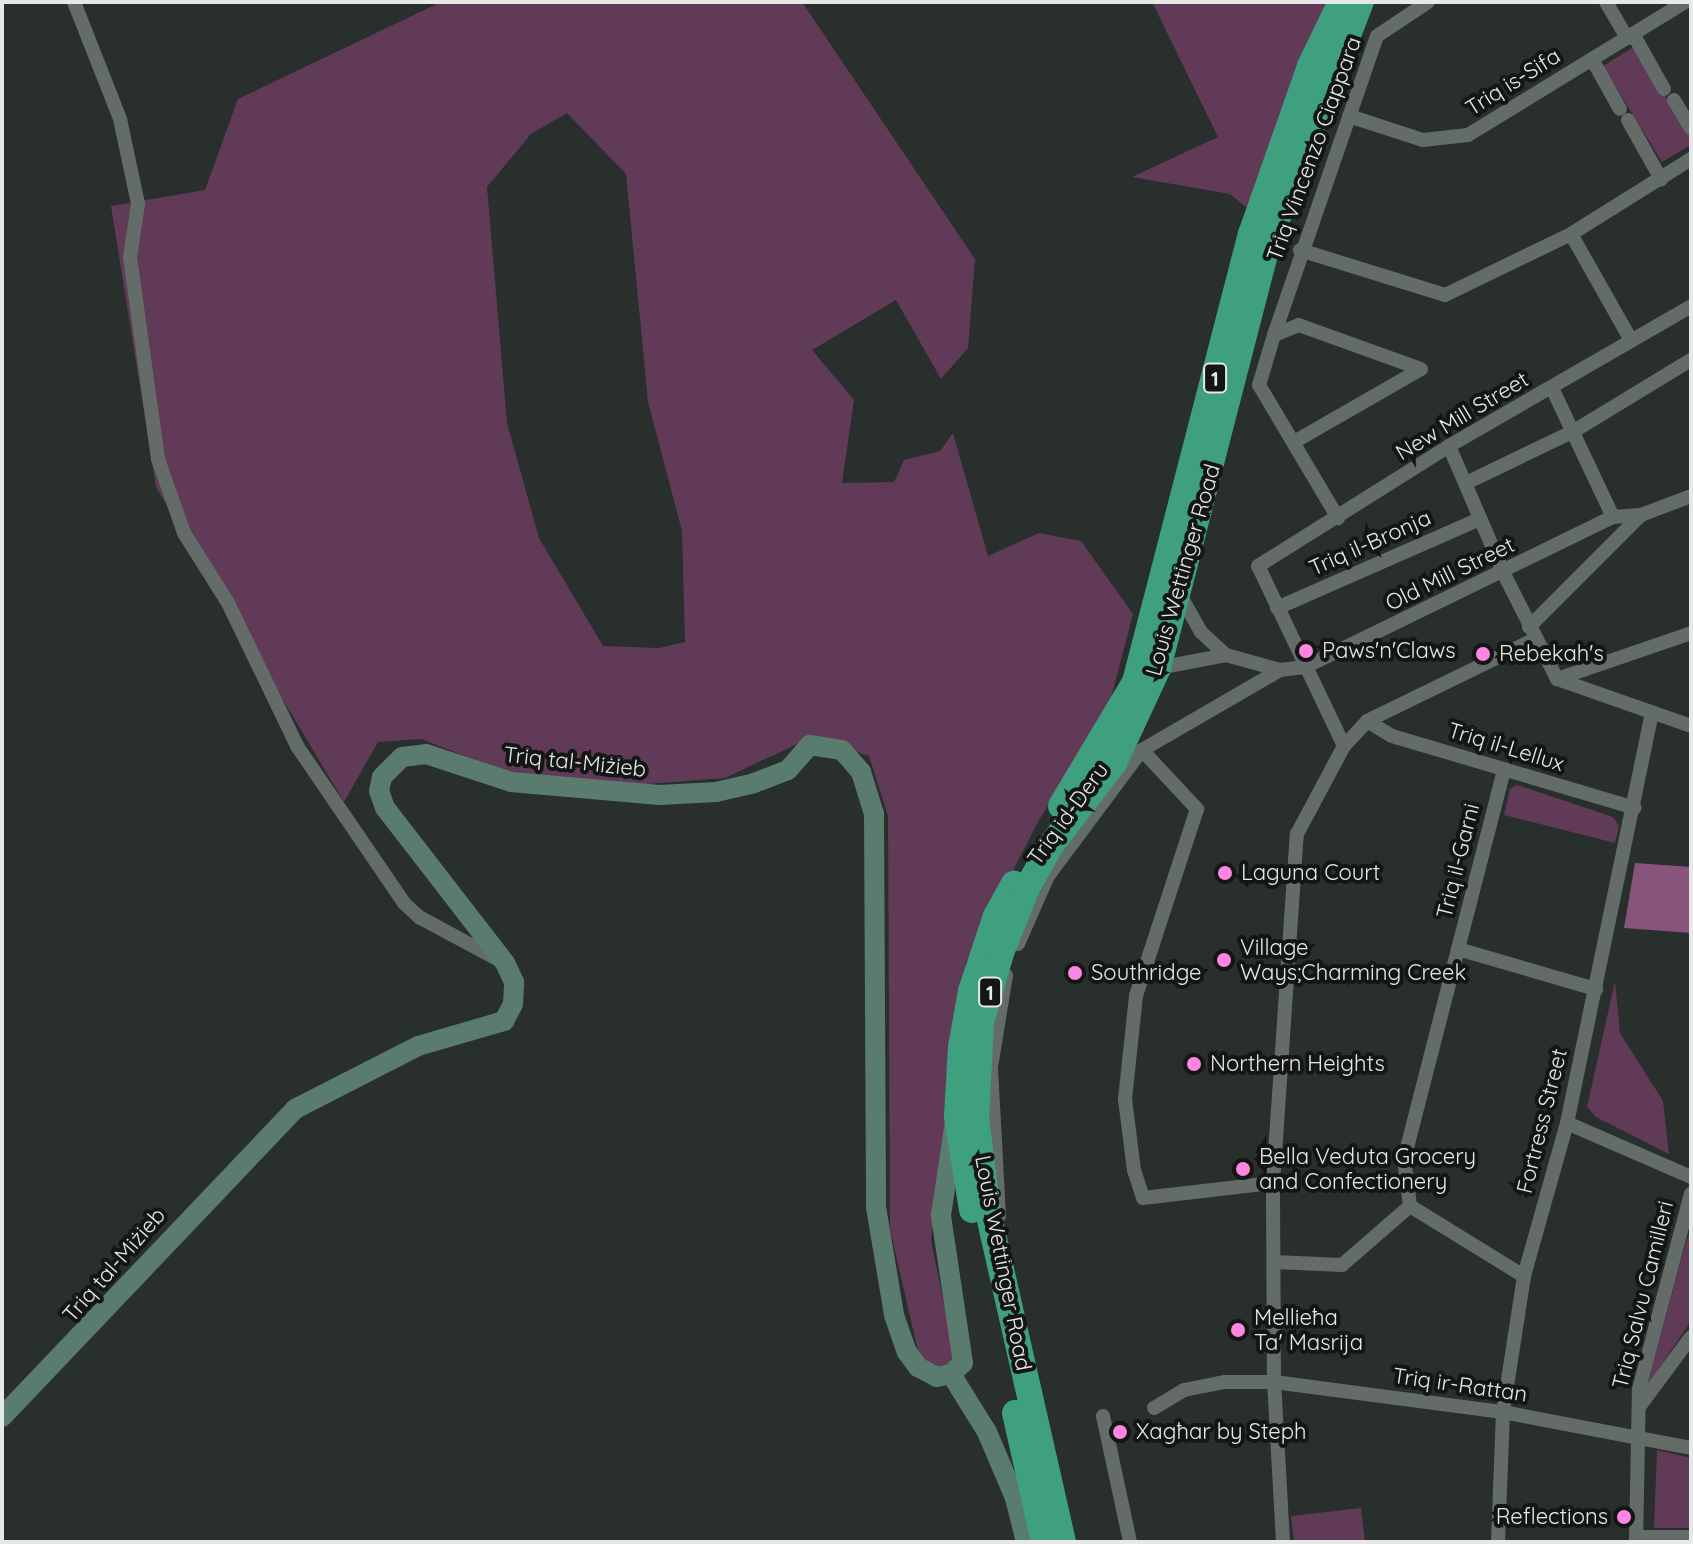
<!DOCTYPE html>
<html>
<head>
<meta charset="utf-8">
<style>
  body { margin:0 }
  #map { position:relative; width:1693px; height:1544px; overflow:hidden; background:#282f2c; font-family:Quicksand,sans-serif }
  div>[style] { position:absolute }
  .green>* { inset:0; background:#603a57 }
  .water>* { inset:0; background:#88547c }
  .street>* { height:14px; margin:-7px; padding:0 7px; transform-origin:7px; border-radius:7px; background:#646c69 }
  .secondary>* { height:20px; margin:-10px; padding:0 10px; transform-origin:10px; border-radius:10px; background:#597c6f }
  .highway>* { height:26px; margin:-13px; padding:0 13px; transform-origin:13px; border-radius:13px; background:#3ea07e }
  .dots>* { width:22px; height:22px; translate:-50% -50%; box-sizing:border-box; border:4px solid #131615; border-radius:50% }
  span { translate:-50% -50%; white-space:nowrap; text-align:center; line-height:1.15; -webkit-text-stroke:8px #131615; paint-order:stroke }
  .shield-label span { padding:2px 6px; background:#131615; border:2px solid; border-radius:6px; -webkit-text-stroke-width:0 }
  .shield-label { font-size:20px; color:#e5eae8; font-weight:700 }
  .street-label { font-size:22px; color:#e5eae8 }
  .poi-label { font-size:22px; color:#e5eae8 }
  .left { translate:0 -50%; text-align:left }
  .right { translate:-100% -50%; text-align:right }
  .frame { position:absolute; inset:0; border:4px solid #e5eae8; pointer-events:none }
</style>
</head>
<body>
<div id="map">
  <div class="green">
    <i style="clip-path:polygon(evenodd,441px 2px,802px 2px,975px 259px,968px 348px,941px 379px,896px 300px,812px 350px,854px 400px,842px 483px,894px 482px,904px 460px,940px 451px,953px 433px,988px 556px,1039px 533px,1081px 541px,1133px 614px,1110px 702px,1039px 820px,966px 962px,931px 1240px,956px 1362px,941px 1374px,920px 1360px,890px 1229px,888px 816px,869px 756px,812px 737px,725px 778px,584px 789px,504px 771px,421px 739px,378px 742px,344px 802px,156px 487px,111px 206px,205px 190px,238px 99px,441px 2px,567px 113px,626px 174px,648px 402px,682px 531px,685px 642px,659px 648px,603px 646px,539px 538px,507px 423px,487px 187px,531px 134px,567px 113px)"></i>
    <i style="clip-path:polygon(1152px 2px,1335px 2px,1248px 209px,1230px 194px,1132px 177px,1218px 137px)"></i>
    <i style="clip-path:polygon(1635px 46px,1691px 138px,1691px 145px,1662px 162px,1603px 66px)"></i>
    <i style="clip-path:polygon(1517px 785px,1613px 817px,1619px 826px,1615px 843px,1504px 815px,1510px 789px)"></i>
    <i style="clip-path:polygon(1615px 981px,1620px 1033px,1663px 1101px,1669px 1154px,1596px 1117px,1587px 1107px)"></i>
    <i style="clip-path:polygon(1691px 1227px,1691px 1321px,1647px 1386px,1684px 1249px)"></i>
    <i style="clip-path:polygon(1657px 1450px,1691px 1458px,1691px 1528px,1654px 1528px)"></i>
    <i style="clip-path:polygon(1361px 1508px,1365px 1542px,1294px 1542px,1291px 1516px)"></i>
  </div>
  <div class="water">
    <i style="clip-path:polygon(1635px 863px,1691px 867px,1691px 933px,1624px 928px)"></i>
  </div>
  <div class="street">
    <i style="left:74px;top:2px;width:126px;rotate:68.5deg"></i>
    <i style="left:120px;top:119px;width:87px;rotate:78deg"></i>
    <i style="left:138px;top:204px;width:54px;rotate:98.6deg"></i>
    <i style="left:130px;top:257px;width:204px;rotate:82.1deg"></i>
    <i style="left:158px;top:459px;width:78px;rotate:70.6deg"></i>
    <i style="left:184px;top:533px;width:83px;rotate:57.8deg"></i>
    <i style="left:228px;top:603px;width:159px;rotate:64.2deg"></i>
    <i style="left:297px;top:746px;width:190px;rotate:55.7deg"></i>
    <i style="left:404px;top:903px;width:21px;rotate:43deg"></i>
    <i style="left:419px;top:917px;width:89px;rotate:28.3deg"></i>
    <i style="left:1606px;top:2px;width:42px;rotate:59.7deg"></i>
    <i style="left:1633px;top:34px;width:63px;rotate:60.6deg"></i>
    <i style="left:1592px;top:59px;width:57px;rotate:60.8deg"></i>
    <i style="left:1674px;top:100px;width:33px;rotate:59deg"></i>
    <i style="left:1349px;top:116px;width:78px;rotate:18deg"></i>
    <i style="left:1423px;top:140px;width:45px;rotate:-6.3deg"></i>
    <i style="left:1468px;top:135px;width:255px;rotate:-31.5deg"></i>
    <i style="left:1628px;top:120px;width:68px;rotate:60.8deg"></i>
    <i style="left:1571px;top:234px;width:122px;rotate:60.5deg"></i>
    <i style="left:1300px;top:250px;width:152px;rotate:17.2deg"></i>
    <i style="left:1445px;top:295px;width:140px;rotate:-25.8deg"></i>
    <i style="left:1571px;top:234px;width:142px;rotate:-32deg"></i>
    <i style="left:1274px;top:335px;width:316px;rotate:-71deg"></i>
    <i style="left:1377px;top:36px;width:61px;rotate:-33.7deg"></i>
    <i style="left:1552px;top:388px;width:143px;rotate:64.7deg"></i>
    <i style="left:1294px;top:442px;width:146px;rotate:-29.9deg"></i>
    <i style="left:1421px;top:369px;width:130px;rotate:-160.2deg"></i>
    <i style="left:1299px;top:325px;width:27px;rotate:158deg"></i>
    <i style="left:1274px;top:335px;width:52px;rotate:106.7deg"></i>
    <i style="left:1259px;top:385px;width:155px;rotate:59.3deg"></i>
    <i style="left:1449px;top:446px;width:139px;rotate:66.7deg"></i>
    <i style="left:1504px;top:574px;width:118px;rotate:63.2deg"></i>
    <i style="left:1557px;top:679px;width:142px;rotate:19.3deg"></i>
    <i style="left:1466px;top:483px;width:120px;rotate:-25.7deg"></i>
    <i style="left:1574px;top:431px;width:137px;rotate:-31.3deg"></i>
    <i style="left:1180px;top:595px;width:43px;rotate:60.4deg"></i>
    <i style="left:1201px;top:632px;width:34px;rotate:43deg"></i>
    <i style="left:1226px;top:655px;width:56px;rotate:15.5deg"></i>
    <i style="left:1280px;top:670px;width:25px;rotate:-7deg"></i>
    <i style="left:1305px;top:667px;width:343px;rotate:-26deg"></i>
    <i style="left:1613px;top:517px;width:28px;rotate:-4deg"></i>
    <i style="left:1641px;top:515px;width:53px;rotate:-20.8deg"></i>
    <i style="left:1277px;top:608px;width:222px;rotate:-23.7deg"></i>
    <i style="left:1529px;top:627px;width:158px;rotate:-45deg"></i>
    <i style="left:1158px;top:668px;width:69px;rotate:-10.8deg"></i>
    <i style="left:1557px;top:679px;width:142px;rotate:-18.9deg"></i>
    <i style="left:1367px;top:721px;width:29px;rotate:31deg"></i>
    <i style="left:1392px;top:736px;width:253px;rotate:16.5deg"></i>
    <i style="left:1344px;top:746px;width:199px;rotate:-115.5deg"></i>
    <i style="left:1258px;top:566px;width:226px;rotate:-32.1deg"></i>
    <i style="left:1449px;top:446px;width:280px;rotate:-30deg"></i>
    <i style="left:1142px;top:750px;width:81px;rotate:47deg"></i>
    <i style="left:1197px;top:809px;width:197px;rotate:108.1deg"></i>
    <i style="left:1136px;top:996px;width:104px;rotate:96.1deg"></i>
    <i style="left:1125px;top:1099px;width:72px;rotate:82.8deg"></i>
    <i style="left:1134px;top:1170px;width:29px;rotate:72deg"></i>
    <i style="left:1143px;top:1198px;width:131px;rotate:-6.6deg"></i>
    <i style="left:1504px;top:770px;width:402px;rotate:104.4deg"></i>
    <i style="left:1404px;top:1159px;width:47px;rotate:82.7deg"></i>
    <i style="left:1410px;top:1206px;width:134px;rotate:31.6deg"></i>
    <i style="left:1018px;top:944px;width:74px;rotate:-66.2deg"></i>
    <i style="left:1048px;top:876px;width:157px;rotate:-53.3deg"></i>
    <i style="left:1142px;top:750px;width:160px;rotate:-30.1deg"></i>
    <i style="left:1458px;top:949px;width:144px;rotate:16.2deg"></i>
    <i style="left:1567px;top:1123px;width:135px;rotate:23.5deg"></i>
    <i style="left:999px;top:1216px;width:149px;rotate:-93.1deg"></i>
    <i style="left:991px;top:1067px;width:93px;rotate:-80.7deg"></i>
    <i style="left:1274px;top:1262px;width:68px;rotate:2.5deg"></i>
    <i style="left:1342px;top:1265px;width:90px;rotate:-40.9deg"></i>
    <i style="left:1639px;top:1407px;width:87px;rotate:-53.4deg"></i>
    <i style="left:1154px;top:1408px;width:35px;rotate:-31deg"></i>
    <i style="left:1184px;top:1390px;width:42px;rotate:-11deg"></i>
    <i style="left:1225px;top:1382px;width:49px"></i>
    <i style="left:1274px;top:1382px;width:231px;rotate:7.5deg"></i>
    <i style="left:1503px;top:1412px;width:191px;rotate:10.8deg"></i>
    <i style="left:1103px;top:1416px;width:129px;rotate:77.9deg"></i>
    <i style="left:1636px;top:1537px;width:55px"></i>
    <i style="left:1283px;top:1542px;width:160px;rotate:-93.2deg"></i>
    <i style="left:1274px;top:1382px;width:199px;rotate:-90.3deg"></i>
    <i style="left:1273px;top:1183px;width:350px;rotate:-86.1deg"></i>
    <i style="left:1297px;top:834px;width:100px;rotate:-61.9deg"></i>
    <i style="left:1344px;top:746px;width:34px;rotate:-47deg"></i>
    <i style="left:1367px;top:721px;width:187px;rotate:-26deg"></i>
    <i style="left:1498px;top:1542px;width:130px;rotate:-87.8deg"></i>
    <i style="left:1503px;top:1412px;width:138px;rotate:-81.2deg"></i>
    <i style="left:1524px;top:1276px;width:159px;rotate:-74.3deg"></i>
    <i style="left:1567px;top:1123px;width:418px;rotate:-78.3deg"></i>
    <i style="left:1636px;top:1542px;width:153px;rotate:-88.9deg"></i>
    <i style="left:1639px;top:1389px;width:202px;rotate:-75.1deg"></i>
  </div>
  <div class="secondary">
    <i style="left:951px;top:1374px;width:68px;rotate:58.2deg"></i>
    <i style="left:987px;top:1432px;width:72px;rotate:67deg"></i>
    <i style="left:1015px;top:1498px;width:45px;rotate:76deg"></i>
    <i style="left:2px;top:1417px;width:425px;rotate:-46.4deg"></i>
    <i style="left:295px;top:1109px;width:138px;rotate:-27.1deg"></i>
    <i style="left:418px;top:1046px;width:90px;rotate:-16.2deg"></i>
    <i style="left:504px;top:1021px;width:19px;rotate:-62deg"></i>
    <i style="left:513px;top:1004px;width:22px;rotate:-87deg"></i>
    <i style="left:514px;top:982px;width:21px;rotate:-115deg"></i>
    <i style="left:505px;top:963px;width:196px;rotate:-127.7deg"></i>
    <i style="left:385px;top:808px;width:18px;rotate:-109deg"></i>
    <i style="left:379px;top:791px;width:14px;rotate:-78deg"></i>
    <i style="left:382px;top:777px;width:28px;rotate:-45deg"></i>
    <i style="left:402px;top:757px;width:24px;rotate:-7deg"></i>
    <i style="left:426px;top:754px;width:89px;rotate:18.2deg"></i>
    <i style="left:511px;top:782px;width:149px;rotate:5deg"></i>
    <i style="left:659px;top:795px;width:57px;rotate:-3deg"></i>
    <i style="left:716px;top:792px;width:39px;rotate:-13deg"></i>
    <i style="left:754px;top:783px;width:36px;rotate:-21deg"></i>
    <i style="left:788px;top:770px;width:33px;rotate:-49deg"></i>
    <i style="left:810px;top:745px;width:32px;rotate:9deg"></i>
    <i style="left:842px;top:750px;width:29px;rotate:49deg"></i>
    <i style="left:861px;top:772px;width:44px;rotate:72.8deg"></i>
    <i style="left:874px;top:814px;width:393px;rotate:89.7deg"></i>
    <i style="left:876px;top:1207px;width:109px;rotate:80.5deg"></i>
    <i style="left:894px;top:1315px;width:39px;rotate:71deg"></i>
    <i style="left:907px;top:1352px;width:19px;rotate:54deg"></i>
    <i style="left:918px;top:1367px;width:21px;rotate:28deg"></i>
    <i style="left:937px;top:1377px;width:14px;rotate:-12deg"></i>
    <i style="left:951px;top:1374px;width:16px;rotate:-43deg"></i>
    <i style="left:963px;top:1363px;width:150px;rotate:-98.5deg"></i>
    <i style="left:941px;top:1215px;width:95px;rotate:-81.5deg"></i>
  </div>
  <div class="highway">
    <i style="left:1061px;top:806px;width:144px;rotate:-59.2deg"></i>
    <i style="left:1135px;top:682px;width:463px;rotate:-75.5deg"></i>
    <i style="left:1251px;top:234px;width:178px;rotate:-70.6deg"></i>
    <i style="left:1310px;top:66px;width:71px;rotate:-64.2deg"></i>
    <i style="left:972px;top:1210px;width:95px;rotate:-99.1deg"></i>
    <i style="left:957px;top:1116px;width:69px;rotate:-86.7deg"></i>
    <i style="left:961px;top:1047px;width:57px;rotate:-79.9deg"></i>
    <i style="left:971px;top:991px;width:79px;rotate:-71.6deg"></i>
    <i style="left:996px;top:916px;width:37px;rotate:-61deg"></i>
    <i style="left:1015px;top:1413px;width:132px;rotate:77.3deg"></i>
    <i style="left:1063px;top:1542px;width:339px;rotate:-102.8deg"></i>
    <i style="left:988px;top:1211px;width:93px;rotate:-97.4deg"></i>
    <i style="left:976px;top:1119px;width:97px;rotate:-87deg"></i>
    <i style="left:981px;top:1022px;width:72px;rotate:-73.8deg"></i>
    <i style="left:1001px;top:953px;width:70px;rotate:-68.2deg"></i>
    <i style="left:1027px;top:888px;width:49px;rotate:-60.8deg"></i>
    <i style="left:1051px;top:845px;width:103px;rotate:-52.5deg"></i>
    <i style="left:1114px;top:763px;width:105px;rotate:-65.1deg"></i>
    <i style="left:1158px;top:668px;width:442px;rotate:-75.5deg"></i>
    <i style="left:1269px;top:240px;width:255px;rotate:-68.9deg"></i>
  </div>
  <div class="dots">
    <i style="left:1306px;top:651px;background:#fd86e2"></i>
    <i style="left:1483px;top:654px;background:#fd86e2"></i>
    <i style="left:1225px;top:873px;background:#fd86e2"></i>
    <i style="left:1224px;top:960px;background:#fd86e2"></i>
    <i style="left:1075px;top:973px;background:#fd86e2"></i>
    <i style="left:1194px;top:1064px;background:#fd86e2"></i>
    <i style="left:1243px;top:1169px;background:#fd86e2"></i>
    <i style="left:1238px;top:1330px;background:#fd86e2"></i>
    <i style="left:1120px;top:1432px;background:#fd86e2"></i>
    <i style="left:1624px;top:1517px;background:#fd86e2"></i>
  </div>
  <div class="shield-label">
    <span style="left:1215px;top:378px">1</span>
    <span style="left:990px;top:992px">1</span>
  </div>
  <div class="street-label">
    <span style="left:1513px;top:82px;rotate:-32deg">Triq is-Sifa</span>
    <span style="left:1314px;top:149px;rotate:-70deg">Triq Vincenzo Ciappara</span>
    <span style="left:1462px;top:416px;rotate:-31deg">New Mill Street</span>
    <span style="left:1370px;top:543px;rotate:-24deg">Triq il-Bronja</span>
    <span style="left:1183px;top:570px;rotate:-74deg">Louis Wettinger Road</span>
    <span style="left:1450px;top:574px;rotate:-26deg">Old Mill Street</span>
    <span style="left:1506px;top:747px;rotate:17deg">Triq il-Lellux</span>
    <span style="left:575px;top:762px;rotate:6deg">Triq tal-Miżieb</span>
    <span style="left:1068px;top:814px;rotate:-54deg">Triq id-Deru</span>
    <span style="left:1458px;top:861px;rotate:-76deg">Triq il-Garni</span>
    <span style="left:1542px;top:1121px;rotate:-76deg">Fortress Street</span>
    <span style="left:1003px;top:1263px;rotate:79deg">Louis Wettinger Road</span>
    <span style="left:114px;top:1265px;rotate:-49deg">Triq tal-Miżieb</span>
    <span style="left:1643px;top:1295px;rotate:-76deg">Triq Salvu Camilleri</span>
    <span style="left:1460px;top:1385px;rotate:8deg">Triq ir-Rattan</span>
  </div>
  <div class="poi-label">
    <span class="left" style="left:1322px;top:651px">Paws'n'Claws</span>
    <span class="left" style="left:1499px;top:654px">Rebekah's</span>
    <span class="left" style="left:1241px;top:873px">Laguna Court</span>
    <span class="left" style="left:1240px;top:960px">Village<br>Ways;Charming Creek</span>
    <span class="left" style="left:1091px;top:973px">Southridge</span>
    <span class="left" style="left:1210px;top:1064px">Northern Heights</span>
    <span class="left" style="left:1259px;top:1169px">Bella Veduta Grocery<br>and Confectionery</span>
    <span class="left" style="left:1254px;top:1330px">Mellieħa<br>Ta' Masrija</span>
    <span class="left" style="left:1136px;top:1432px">Xagħar by Steph</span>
    <span class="right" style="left:1608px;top:1517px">Reflections</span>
  </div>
  <div class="frame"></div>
</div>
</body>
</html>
